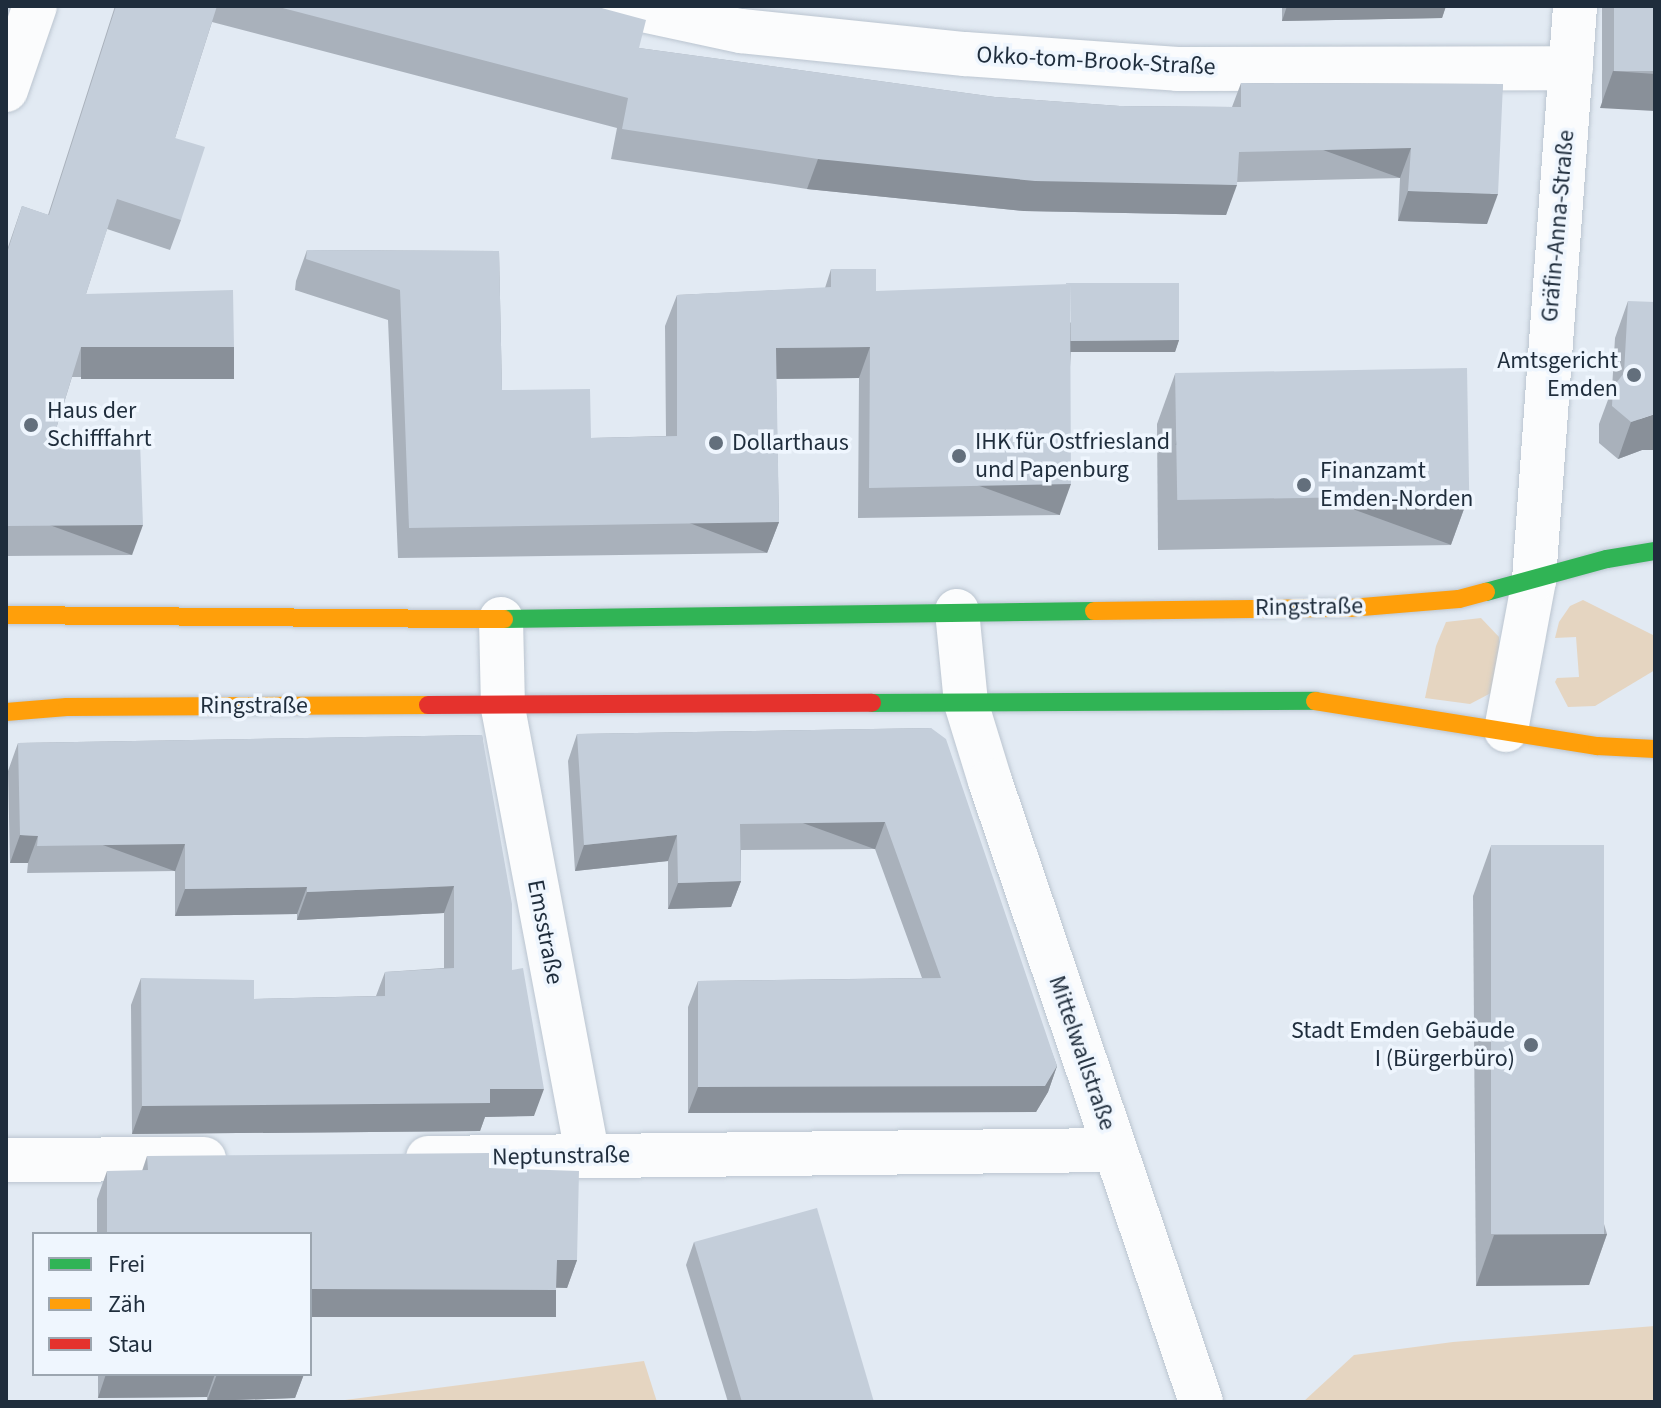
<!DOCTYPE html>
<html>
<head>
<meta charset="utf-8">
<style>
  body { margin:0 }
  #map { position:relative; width:1661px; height:1408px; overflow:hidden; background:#e2eaf3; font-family:"Source Sans 3",sans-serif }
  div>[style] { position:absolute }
  .green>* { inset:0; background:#e5d5c1 }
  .roads { filter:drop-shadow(0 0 2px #bbc5d0) drop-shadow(0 0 2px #bbc5d0) }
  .street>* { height:44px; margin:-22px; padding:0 22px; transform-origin:22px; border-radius:22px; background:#fbfcfd }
  .fast>* { height:18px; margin:-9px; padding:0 9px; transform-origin:9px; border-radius:9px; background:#30b455 }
  .slow>* { height:18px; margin:-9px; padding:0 9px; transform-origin:9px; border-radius:9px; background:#ff9f0a }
  .jam>* { height:18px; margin:-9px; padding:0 9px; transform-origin:9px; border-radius:9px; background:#e5322d }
  .wall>* { inset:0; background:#a9b1bb; transform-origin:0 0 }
  .shaded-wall>* { inset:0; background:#899099; transform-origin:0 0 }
  .building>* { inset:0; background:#c4ceda; transform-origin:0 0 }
  .dots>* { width:22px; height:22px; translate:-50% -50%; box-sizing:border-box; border:4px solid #eff6fe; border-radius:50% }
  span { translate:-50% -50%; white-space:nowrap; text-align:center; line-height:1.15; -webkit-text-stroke:7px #eff6fe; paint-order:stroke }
  .street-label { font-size:24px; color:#1f2d3c }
  .poi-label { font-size:24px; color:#1f2d3c }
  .right { translate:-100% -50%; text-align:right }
  .left { translate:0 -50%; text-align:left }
  .frame { position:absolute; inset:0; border:8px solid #1f2d3c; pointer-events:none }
  .legend { position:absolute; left:32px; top:1232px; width:280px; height:144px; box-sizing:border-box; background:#eff6fe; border:2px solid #9ca6b0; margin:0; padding:10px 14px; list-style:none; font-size:24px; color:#1f2d3c }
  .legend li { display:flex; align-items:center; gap:16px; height:40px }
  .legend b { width:40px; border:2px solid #9ca6b0 }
</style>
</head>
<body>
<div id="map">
  <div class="green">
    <i style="clip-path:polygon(1583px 600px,1655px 636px,1655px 670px,1595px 706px,1568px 707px,1555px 682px,1557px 678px,1579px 677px,1576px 637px,1555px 638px,1559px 622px,1570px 606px)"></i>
    <i style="clip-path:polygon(1481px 618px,1499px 637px,1500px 665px,1491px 693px,1470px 704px,1425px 698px,1436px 646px,1446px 622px)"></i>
    <i style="clip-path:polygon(1655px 1326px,1655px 1402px,1303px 1402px,1354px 1355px,1453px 1342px)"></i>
    <i style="clip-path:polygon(644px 1361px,657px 1402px,345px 1400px)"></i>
  </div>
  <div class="roads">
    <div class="street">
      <i style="left:624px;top:6px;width:120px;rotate:12.1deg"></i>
      <i style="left:741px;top:31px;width:225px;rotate:5.9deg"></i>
      <i style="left:965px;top:54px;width:213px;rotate:4deg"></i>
      <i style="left:1177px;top:69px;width:394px;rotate:-0.1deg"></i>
      <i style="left:6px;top:90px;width:89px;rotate:-71deg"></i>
      <i style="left:957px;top:611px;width:92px;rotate:84.4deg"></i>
      <i style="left:966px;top:703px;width:82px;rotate:72.9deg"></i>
      <i style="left:990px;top:781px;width:656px;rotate:71.23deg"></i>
      <i style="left:501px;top:619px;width:89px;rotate:88.7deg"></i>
      <i style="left:503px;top:708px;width:456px;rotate:79.3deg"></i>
      <i style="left:1506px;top:730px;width:153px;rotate:-79.4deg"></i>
      <i style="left:1534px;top:580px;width:575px;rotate:-85.91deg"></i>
      <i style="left:428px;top:1158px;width:687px;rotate:-0.67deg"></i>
      <i style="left:6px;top:1160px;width:198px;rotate:-0.3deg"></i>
    </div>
    <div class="fast">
      <i style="left:1486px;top:592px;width:125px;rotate:-15.3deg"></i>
      <i style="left:1607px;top:559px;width:49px;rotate:-9.5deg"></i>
      <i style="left:504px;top:619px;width:590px;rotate:-0.78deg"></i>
      <i style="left:872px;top:703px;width:443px;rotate:-0.3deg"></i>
    </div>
    <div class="slow">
      <i style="left:1094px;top:611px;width:256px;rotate:-0.7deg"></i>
      <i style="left:1350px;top:608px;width:109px;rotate:-4.7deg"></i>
      <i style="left:1459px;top:599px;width:28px;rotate:-15deg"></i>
      <i style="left:6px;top:615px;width:498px;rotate:0.5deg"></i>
      <i style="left:1315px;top:701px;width:286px;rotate:9.1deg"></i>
      <i style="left:1597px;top:746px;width:58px;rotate:3deg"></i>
      <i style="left:6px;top:712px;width:61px;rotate:-4.7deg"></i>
      <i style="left:67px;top:707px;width:361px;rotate:-0.3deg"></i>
    </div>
    <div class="jam">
      <i style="left:428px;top:705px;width:444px;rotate:-0.3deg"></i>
    </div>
  </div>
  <div class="wall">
    <i style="clip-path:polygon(115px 6px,594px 6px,639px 48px,995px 97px,1120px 106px,1232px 107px,1241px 83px,1503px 84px,1487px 224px,1398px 221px,1400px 178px,1237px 182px,1226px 215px,1024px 211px,807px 189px,611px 159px,617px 128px,212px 22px,175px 138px,181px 220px,170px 250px,107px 229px,86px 294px,224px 377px,72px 377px,52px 442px,132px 555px,6px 556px,6px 253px,22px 206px,48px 215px)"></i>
    <i style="clip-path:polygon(1282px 6px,1446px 6px,1442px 18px,1282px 21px)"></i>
    <i style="left:1602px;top:6px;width:53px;height:102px"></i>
    <i style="clip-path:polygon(307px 250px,499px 251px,502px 390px,591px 438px,666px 436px,665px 326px,677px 295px,825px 288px,831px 269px,876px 291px,1179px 340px,1175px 352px,1071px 352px,1060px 515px,858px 518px,859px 378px,776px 379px,779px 522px,767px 553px,398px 558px,388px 320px,295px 290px,296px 281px)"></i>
    <i style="clip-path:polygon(1628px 301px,1642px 450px,1618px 459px,1599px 443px,1599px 424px,1612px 389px,1615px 338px)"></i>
    <i style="clip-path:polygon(1175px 374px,1469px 495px,1451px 545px,1158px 550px,1157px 424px)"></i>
    <i style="clip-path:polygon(931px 728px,1057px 1066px,1048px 1092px,1036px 1112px,688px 1113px,688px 1007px,698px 981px,922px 978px,875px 849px,741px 850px,741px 881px,731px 907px,668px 909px,668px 861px,575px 871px,568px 761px,577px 734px)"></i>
    <i style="clip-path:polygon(482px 735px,512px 970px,534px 1116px,485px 1117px,480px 1131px,132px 1134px,131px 1005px,141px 978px,254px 999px,376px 996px,385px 972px,444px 968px,444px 913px,297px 920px,297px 914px,175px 916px,175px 871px,27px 873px,28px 863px,10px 863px,8px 771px,18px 743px)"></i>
    <i style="clip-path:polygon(1491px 846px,1607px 1234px,1589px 1285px,1476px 1286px,1473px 896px)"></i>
    <i style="clip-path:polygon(147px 1156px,489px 1168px,577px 1260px,567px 1288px,556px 1288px,546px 1317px,310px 1317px,310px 1234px,97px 1234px,97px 1199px,107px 1171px,142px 1171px)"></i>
    <i style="clip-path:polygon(694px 1242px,874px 1402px,728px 1402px,686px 1265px)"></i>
    <i style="clip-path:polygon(98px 1374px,304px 1374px,295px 1398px,207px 1401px,207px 1397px,98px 1398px)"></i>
  </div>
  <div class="shaded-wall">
    <i style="clip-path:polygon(1287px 6px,1446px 6px,1442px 18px,1282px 21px)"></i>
    <i style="clip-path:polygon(1613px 71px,1655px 74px,1655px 111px,1600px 108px)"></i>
    <i style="left:1411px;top:148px;width:32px;height:172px;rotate:110deg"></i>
    <i style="clip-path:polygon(818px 159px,1237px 185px,1226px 215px,1024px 211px,807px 189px)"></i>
    <i style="clip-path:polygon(1408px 191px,1498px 194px,1487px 224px,1398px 221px)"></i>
    <i style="clip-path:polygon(1179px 340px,1175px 352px,1062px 352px,1066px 341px)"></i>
    <i style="left:81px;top:347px;width:153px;height:32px"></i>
    <i style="clip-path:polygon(870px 347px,859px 378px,765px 379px,776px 348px)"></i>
    <i style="clip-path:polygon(1655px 414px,1655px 450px,1642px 450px,1618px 459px,1631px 422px)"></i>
    <i style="left:1071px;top:484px;width:33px;height:202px;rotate:110deg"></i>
    <i style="left:1469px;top:495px;width:53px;height:293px;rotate:110deg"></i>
    <i style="left:779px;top:522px;width:33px;height:370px;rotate:111deg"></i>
    <i style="left:143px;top:525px;width:32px;height:137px;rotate:110deg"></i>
    <i style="left:885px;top:822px;width:29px;height:145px;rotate:110deg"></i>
    <i style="clip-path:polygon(20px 835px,38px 836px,28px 863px,10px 863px)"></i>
    <i style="clip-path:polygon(677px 835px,668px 861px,575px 871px,584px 845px)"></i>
    <i style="left:185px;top:844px;width:29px;height:148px;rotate:110deg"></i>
    <i style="clip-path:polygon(741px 881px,731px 907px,668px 909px,678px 883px)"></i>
    <i style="clip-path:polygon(454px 886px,444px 913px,297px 920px,307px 892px)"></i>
    <i style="clip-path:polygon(307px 887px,297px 914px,175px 916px,185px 889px)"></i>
    <i style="clip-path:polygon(1057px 1066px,1048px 1092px,1036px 1112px,688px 1113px,698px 1087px)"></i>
    <i style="clip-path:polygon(490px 1089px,544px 1089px,534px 1116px,485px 1117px,480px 1131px,132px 1134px,142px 1106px)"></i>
    <i style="clip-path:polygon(1607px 1234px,1589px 1285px,1476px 1286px,1494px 1235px)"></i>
    <i style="clip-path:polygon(557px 1260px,577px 1260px,567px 1288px,547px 1287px)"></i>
    <i style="left:310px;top:1289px;width:246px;height:28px"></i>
    <i style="clip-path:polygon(106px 1374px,215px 1374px,207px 1397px,98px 1398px)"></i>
    <i style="clip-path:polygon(217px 1374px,304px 1374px,295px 1398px,207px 1401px)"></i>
  </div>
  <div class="building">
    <i style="clip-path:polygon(116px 6px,217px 6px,175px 138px,205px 147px,181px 220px,117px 199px,86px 294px,233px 290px,234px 347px,81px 347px,52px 442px,140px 441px,143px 525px,6px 526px,6px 256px,22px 206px,49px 215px)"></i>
    <i style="clip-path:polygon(275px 6px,594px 6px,646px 20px,639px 48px,995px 97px,1120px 106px,1241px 107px,1241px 83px,1503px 84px,1498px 194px,1408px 191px,1411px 148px,1239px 152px,1237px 185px,1035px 181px,818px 159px,622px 129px,628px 98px)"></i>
    <i style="left:1614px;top:6px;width:41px;height:65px"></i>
    <i style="clip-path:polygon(307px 250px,499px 251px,502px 390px,590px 389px,591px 438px,677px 436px,677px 295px,831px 287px,831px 269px,876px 269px,876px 291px,1070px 284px,1071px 484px,869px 488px,870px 347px,776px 348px,779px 522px,409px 528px,400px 290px,306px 259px)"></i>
    <i style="clip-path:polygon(1066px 283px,1179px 283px,1179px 340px,1071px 341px,1070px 284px,1066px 284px)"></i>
    <i style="clip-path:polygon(1628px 301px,1655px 302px,1655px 414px,1631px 422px,1612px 406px,1613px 387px,1624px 373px)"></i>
    <i style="left:1467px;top:368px;width:127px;height:292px;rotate:89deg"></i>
    <i style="clip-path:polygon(931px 728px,946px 739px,1057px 1066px,1045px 1086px,698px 1087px,698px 981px,941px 978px,885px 822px,740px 824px,741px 881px,678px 883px,677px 835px,584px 845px,577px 734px)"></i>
    <i style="clip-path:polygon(482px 735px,512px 904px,512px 970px,523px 968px,544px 1089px,490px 1089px,490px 1103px,142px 1106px,141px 978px,254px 980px,254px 999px,385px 996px,385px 972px,454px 968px,454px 886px,307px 892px,307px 887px,185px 889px,185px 844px,37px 846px,38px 836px,20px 835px,18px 743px)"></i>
    <i style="left:1604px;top:845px;width:389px;height:113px;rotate:90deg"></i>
    <i style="clip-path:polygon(489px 1153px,489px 1168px,579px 1171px,577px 1260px,557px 1260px,556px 1290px,310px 1289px,310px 1234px,107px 1234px,107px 1171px,148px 1170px,147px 1156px)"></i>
    <i style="clip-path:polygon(817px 1208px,874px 1402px,742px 1402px,694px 1242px)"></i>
  </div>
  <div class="dots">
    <i style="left:1634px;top:375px;background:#636f7c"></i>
    <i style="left:31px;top:425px;background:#636f7c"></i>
    <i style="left:716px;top:443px;background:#636f7c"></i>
    <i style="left:959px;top:456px;background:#636f7c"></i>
    <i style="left:1304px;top:485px;background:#636f7c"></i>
    <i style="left:1531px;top:1045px;background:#636f7c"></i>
  </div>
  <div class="street-label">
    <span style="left:1096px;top:61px;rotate:3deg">Okko-tom-Brook-Straße</span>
    <span style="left:1558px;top:226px;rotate:-85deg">Gräfin-Anna-Straße</span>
    <span style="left:1309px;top:607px;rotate:-1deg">Ringstraße</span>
    <span style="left:254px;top:706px">Ringstraße</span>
    <span style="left:545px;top:932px;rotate:79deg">Emsstraße</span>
    <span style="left:1082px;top:1053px;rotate:71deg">Mittelwallstraße</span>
    <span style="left:561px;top:1156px;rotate:-1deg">Neptunstraße</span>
  </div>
  <div class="poi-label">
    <span class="right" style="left:1618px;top:375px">Amtsgericht<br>Emden</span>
    <span class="left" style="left:47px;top:425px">Haus der<br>Schifffahrt</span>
    <span class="left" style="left:975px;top:456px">IHK für Ostfriesland<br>und Papenburg</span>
    <span class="left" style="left:732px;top:443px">Dollarthaus</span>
    <span class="left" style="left:1320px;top:485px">Finanzamt<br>Emden-Norden</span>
    <span class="right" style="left:1515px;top:1045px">Stadt Emden Gebäude<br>I (Bürgerbüro)</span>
  </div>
  <div class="frame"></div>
  <ul class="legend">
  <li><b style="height:10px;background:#30b455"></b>Frei</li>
  <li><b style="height:10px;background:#ff9f0a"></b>Zäh</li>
  <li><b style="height:10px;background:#e5322d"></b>Stau</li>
  </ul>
</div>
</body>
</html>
